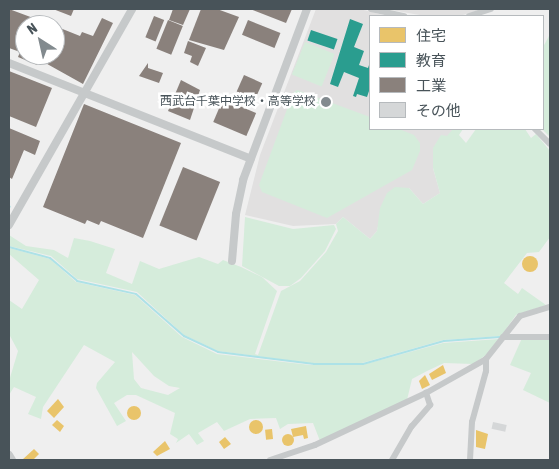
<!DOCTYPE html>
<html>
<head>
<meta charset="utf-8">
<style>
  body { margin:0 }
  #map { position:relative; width:559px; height:469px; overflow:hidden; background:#efefef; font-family:"Asap Condensed","Noto Sans JP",sans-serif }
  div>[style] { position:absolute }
  .education>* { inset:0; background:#e1e0e0 }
  .green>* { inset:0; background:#d5ecdb; transform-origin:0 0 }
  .homes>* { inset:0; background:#e9c46a; transform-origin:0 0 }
  .round { border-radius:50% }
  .schools>* { inset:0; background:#2a9d8f; transform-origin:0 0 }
  .industry>* { inset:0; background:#8a817c; transform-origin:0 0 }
  .stream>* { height:2px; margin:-1px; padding:0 1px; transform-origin:1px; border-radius:1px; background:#ade2e7 }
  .building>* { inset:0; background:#d5d7d8; transform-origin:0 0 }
  .minor>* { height:6px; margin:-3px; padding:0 3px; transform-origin:3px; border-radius:3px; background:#c6c9ca }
  .tertiary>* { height:8px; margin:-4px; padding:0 4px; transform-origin:4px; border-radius:4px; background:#c6c9ca }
  .dots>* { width:14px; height:14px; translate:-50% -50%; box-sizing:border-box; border:2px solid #fff; border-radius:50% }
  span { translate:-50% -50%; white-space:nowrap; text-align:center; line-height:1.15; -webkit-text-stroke:5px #fff; paint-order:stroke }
  .poi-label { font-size:12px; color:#485359 }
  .right { translate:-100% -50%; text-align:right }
  .frame { position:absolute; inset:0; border:10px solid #485359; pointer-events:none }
  .legend { position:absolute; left:369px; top:15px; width:175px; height:115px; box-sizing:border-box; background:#fff; border:1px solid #b6babd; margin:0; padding:6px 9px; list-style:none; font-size:15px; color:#485359 }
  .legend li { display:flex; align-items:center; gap:10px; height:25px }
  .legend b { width:25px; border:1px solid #b6babd }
  .north { position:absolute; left:15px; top:15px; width:50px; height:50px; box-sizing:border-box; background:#fff; border:1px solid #b6babd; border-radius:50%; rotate:325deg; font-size:14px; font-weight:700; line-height:20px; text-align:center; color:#485359 }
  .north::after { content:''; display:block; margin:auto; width:18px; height:22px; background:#828a8e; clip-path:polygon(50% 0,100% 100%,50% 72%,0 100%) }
</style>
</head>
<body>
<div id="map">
  <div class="education">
    <i style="clip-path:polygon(316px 9px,360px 9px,387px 16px,370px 16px,370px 129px,453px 129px,433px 168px,440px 193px,423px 204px,409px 188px,379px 221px,377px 231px,370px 239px,343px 217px,336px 224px,293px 226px,245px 215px,260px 155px)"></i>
    <i style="clip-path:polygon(386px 9px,482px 9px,463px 15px,425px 16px)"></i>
  </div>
  <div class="green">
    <i style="clip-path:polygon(549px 36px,550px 37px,550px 137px,542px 129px,543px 47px)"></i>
    <i style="left:305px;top:42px;width:32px;height:35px;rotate:22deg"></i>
    <i style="clip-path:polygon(297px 90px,370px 117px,370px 129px,399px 129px,414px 135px,420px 143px,420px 151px,412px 170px,327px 218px,262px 192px,259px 185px,293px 93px)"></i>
    <i style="clip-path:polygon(453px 129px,463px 129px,459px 135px,466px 143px,476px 129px,525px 129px,531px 138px,536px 134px,550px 151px,550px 237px,539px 252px,527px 253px,504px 283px,518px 294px,522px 288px,546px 305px,516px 315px,501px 336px,443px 340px,362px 363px,309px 363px,218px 351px,184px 335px,137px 292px,77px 279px,51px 256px,9px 246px,9px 235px,26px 246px,54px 250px,68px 258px,74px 238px,90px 241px,115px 249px,106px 273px,132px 284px,140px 261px,159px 269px,199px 257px,218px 264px,223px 260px,241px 267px,262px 277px,277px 291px,255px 354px,258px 355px,281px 291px,300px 281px,326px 252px,338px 231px,336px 224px,343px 217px,370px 239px,377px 231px,380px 208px,387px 193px,395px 187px,409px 188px,423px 204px,440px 193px,433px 168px,433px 148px,441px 135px,447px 136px)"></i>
    <i style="clip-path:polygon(245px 217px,293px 229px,334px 225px,336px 229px,325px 251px,301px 278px,290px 286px,279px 286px,242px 266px)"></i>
    <i style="clip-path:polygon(evenodd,9px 248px,50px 259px,76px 282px,135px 295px,182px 337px,217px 354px,310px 365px,362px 365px,443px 343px,499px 339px,486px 355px,473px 364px,444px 363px,427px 371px,412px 379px,407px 400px,320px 441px,313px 423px,288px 424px,280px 429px,276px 418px,250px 419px,224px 431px,217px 422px,198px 433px,204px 441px,197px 445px,189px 434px,176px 443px,178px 439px,170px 434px,175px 413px,136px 395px,127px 395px,114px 403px,126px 421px,117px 426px,96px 388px,97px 383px,115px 362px,84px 345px,43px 407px,41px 419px,28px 414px,36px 397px,14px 387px,9px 395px,9px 381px,18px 351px,9px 334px,9px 300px,22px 309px,39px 280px,9px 254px,9px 248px,132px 352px,154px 376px,169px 386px,180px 388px,168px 395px,141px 388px,134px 379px,132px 352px)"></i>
    <i style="clip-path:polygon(522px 338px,550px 338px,550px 403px,523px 390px,531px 373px,510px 365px)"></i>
  </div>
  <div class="homes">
    <i class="round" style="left:522px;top:256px;width:16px;height:16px"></i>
    <i style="clip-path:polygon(443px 365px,446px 373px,432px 380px,429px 374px)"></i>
    <i style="clip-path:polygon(425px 375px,430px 385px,422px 389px,419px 381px)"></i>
    <i style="clip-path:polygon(58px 399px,64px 407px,54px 418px,47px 411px)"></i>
    <i class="round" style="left:127px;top:406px;width:14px;height:14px"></i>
    <i style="clip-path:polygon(57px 420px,64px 426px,60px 432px,52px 425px)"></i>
    <i class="round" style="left:249px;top:420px;width:14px;height:14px"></i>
    <i style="clip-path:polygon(306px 426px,308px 438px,304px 439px,303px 435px,293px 437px,291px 429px)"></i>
    <i style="left:272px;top:429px;width:10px;height:7px;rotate:84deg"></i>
    <i style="clip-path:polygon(476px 430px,488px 434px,485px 449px,476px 447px)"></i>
    <i class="round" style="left:282px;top:434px;width:12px;height:12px"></i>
    <i style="clip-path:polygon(225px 437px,231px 444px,224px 449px,219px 442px)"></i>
    <i style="clip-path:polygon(165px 441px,170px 449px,157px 456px,153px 452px)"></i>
    <i style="clip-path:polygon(34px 449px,39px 454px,33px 460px,22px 460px)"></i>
  </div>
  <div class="schools">
    <i style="clip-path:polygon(350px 19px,363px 24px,354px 47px,364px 51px,359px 65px,368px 68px,370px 62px,370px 88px,367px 97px,357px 94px,356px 97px,353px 96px,359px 78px,344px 72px,338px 87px,330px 84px)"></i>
    <i style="left:311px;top:30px;width:28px;height:11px;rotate:19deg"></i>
  </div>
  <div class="industry">
    <i style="clip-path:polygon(9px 9px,52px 25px,25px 25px,25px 55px,55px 55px,55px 26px,80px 36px,82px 32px,93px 36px,102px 18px,113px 23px,83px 84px,40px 60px,37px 65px,18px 57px,20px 52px,9px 48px)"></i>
    <i style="clip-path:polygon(53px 9px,74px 9px,71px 16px)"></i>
    <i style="clip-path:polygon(173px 9px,190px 9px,183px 25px,169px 20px)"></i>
    <i style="clip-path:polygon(201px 9px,217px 9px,239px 17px,224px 50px,189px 40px)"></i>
    <i style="clip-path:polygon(250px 9px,292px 9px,286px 23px)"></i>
    <i style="left:154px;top:16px;width:11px;height:23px;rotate:22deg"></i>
    <i style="left:168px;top:20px;width:16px;height:31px;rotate:22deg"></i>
    <i style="left:248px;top:20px;width:35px;height:16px;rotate:22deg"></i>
    <i style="clip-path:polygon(188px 41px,206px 48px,198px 66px,190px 62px,192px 56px,184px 53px)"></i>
    <i style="clip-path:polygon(148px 63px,148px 68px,163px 73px,159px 83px,139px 76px)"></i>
    <i style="clip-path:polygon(9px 71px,52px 88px,36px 127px,9px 116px)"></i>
    <i style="left:244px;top:75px;width:20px;height:18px;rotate:24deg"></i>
    <i style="clip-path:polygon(181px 80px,200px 90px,190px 120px,168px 111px)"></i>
    <i style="left:223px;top:99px;width:36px;height:25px;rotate:23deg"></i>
    <i style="clip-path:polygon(84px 104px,181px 143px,143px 238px,101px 221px,99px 225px,87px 220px,85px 224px,43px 207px)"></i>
    <i style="clip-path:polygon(9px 128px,40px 141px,35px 155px,24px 150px,12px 179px,9px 177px)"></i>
    <i style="left:183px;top:167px;width:40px;height:63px;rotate:22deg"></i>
  </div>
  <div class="stream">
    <i style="left:9px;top:206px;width:1px;rotate:45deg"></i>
    <i style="left:9px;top:247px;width:42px;rotate:15deg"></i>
    <i style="left:50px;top:258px;width:35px;rotate:40deg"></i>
    <i style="left:77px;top:281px;width:60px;rotate:12.4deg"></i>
    <i style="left:136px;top:294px;width:64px;rotate:41.2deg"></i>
    <i style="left:184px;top:336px;width:38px;rotate:25deg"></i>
    <i style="left:218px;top:352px;width:97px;rotate:7.1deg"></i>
    <i style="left:314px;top:364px;width:49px"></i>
    <i style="left:363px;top:364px;width:84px;rotate:-15.9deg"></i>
    <i style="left:444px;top:341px;width:56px;rotate:-4.1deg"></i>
  </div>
  <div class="building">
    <i style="left:493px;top:422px;width:14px;height:7px;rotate:12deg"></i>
  </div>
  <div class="minor">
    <i style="left:371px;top:9px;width:34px;rotate:12deg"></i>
    <i style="left:469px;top:16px;width:23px;rotate:-18deg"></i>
    <i style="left:535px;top:129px;width:21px;rotate:45deg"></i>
    <i style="left:503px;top:337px;width:47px"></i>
    <i style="left:270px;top:460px;width:47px;rotate:-18.4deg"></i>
    <i style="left:315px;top:445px;width:123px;rotate:-25.1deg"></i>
    <i style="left:426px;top:393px;width:69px;rotate:-29.5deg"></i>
    <i style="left:486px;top:359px;width:55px;rotate:-51.7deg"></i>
    <i style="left:520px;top:316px;width:31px;rotate:-17deg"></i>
    <i style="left:392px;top:460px;width:39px;rotate:-60deg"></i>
    <i style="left:412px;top:426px;width:28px;rotate:-49deg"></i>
    <i style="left:430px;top:405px;width:13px;rotate:-108deg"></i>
    <i style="left:470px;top:460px;width:38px;rotate:-87deg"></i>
    <i style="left:472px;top:422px;width:53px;rotate:-74.6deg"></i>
    <i style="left:486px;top:371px;width:12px;rotate:-90deg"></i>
  </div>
  <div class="tertiary">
    <i style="left:9px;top:63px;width:260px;rotate:21.6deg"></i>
    <i style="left:9px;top:225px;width:249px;rotate:-60.3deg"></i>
    <i style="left:232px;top:261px;width:47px;rotate:-85.1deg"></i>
    <i style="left:236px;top:214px;width:35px;rotate:-78deg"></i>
    <i style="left:243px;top:180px;width:183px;rotate:-69.5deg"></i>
    <i style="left:9px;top:455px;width:6px;rotate:59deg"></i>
  </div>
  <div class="dots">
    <i style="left:326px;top:102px;background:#828a8e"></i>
  </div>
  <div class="poi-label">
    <span class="right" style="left:316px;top:102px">西武台千葉中学校・高等学校</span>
  </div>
  <div class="frame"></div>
  <ul class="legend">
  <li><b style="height:14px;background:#e9c46a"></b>住宅</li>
  <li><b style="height:14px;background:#2a9d8f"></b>教育</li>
  <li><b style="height:14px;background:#8a817c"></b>工業</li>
  <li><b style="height:14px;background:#d5d7d8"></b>その他</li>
  </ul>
  <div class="north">N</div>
</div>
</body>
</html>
